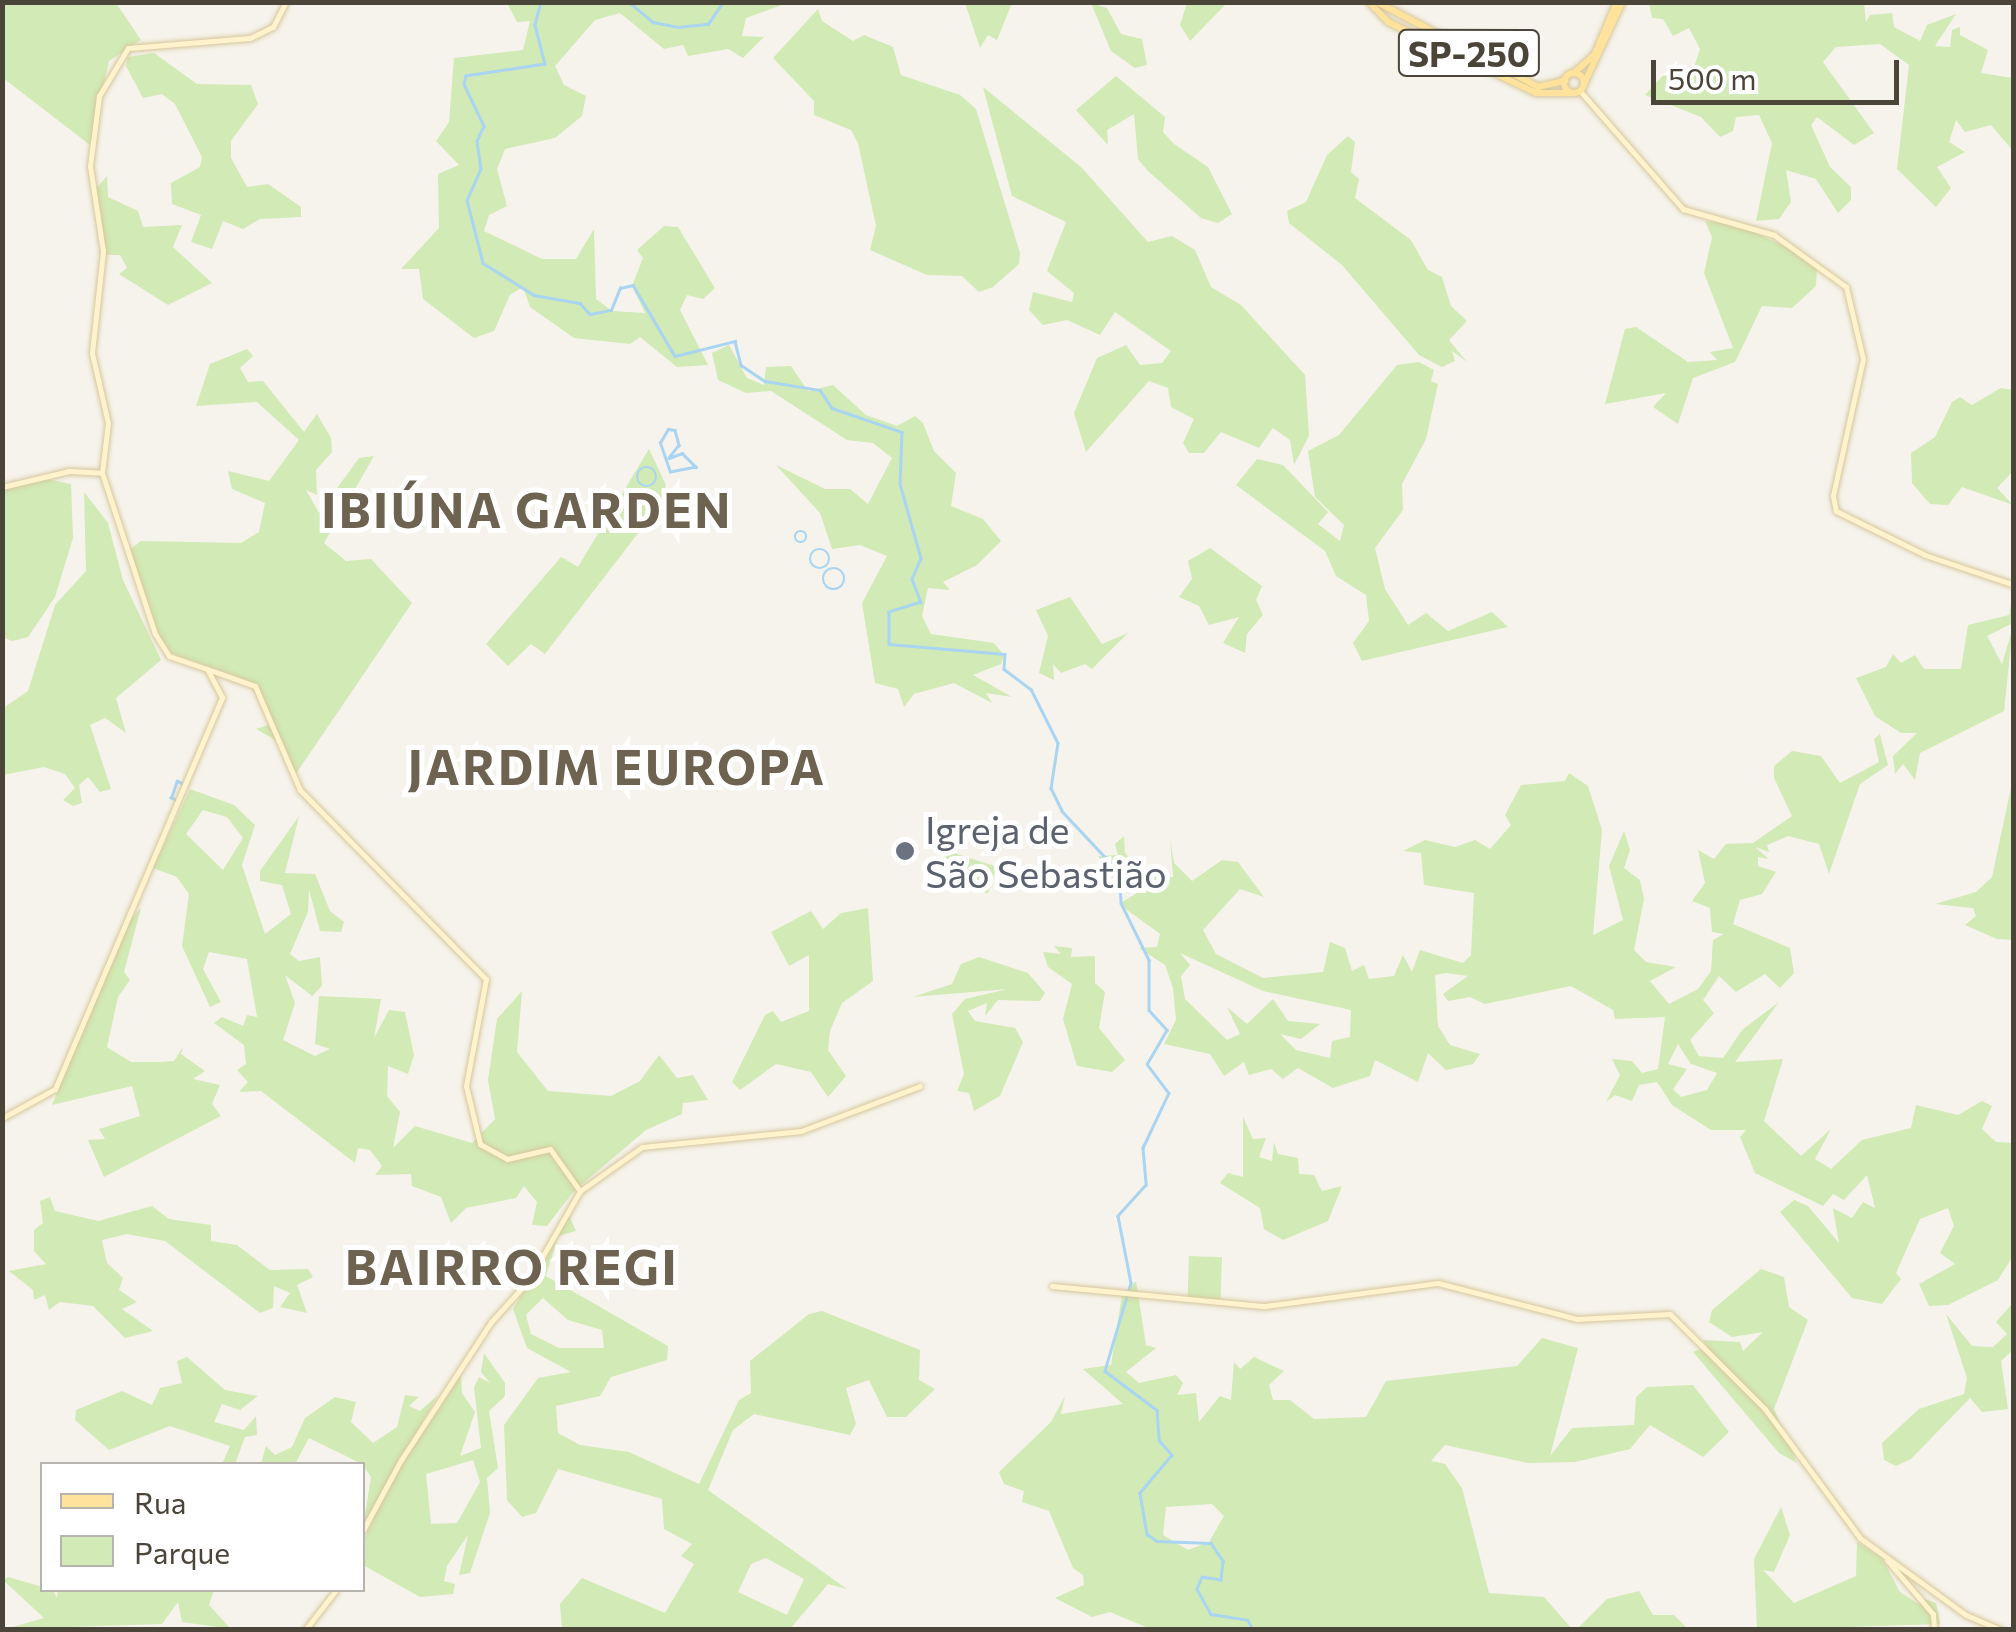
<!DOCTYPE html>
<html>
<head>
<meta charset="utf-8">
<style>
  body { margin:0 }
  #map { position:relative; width:2016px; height:1632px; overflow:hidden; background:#f6f3ec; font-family:Commissioner,sans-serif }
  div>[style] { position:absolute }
  .green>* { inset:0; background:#d2eab5; transform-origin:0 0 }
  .stream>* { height:2.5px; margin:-1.25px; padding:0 1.25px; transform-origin:1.25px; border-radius:1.25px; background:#a9d4f2 }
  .stream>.ring { margin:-1.25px; padding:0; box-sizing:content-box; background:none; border:2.5px solid #a9d4f2; border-radius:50% }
  .roads { filter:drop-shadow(0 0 2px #d6c79b) drop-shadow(0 0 2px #d6c79b) }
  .secondary>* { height:5px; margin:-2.5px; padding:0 2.5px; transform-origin:2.5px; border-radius:2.5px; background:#fff3cd }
  .primary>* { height:6px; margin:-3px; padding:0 3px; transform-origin:3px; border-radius:3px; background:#ffe39c }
  .primary>.ring { margin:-3px; padding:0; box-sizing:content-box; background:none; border:6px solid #ffe39c; border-radius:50% }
  .dots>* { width:28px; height:28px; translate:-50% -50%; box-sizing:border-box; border:5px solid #fff; border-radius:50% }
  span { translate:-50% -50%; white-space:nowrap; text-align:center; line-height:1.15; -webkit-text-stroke:10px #fff; paint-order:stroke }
  .shield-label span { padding:2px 8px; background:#fff; border:2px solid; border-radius:8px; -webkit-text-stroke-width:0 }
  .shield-label { font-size:35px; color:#4b4439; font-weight:700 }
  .worship-label { font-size:38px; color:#5b616d }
  .left { translate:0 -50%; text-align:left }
  .district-label { font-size:48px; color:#6e6250; font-weight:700; letter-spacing:2.5px }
  .frame { position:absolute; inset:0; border:5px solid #4b4439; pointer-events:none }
  .legend { position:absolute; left:40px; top:1462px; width:325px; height:130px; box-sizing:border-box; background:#fff; border:2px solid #b7b4b0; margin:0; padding:12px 18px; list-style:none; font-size:30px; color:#4b4439 }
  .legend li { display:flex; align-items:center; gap:20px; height:50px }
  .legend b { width:50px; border:2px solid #b7b4b0 }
  .scale { position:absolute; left:1651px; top:60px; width:248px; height:45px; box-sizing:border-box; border:5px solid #4b4439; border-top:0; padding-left:12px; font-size:30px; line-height:35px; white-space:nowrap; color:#4b4439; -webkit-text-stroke:8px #fff; paint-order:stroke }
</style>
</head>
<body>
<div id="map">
  <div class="green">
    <i style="clip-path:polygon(2px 3px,116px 3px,141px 40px,109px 61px,90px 145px,3px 78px)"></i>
    <i style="clip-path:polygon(507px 3px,782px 5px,746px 18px,742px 36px,764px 37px,743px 58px,728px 49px,688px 56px,683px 45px,664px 49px,620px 13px,595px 20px,555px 66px,564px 85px,586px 96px,582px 116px,555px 138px,505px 149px,497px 169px,507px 206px,489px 215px,484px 231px,542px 259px,576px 259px,594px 229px,596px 299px,612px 311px,645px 313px,632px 286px,643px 258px,637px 250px,664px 226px,678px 227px,715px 288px,703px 299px,687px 295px,680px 310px,708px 365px,677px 367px,640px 337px,630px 344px,574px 338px,530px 307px,523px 287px,510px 295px,494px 331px,474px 338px,423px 299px,419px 269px,401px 269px,439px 228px,438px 174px,459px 165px,436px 141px,449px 122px,454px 58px,523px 50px,530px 21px,517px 22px)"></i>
    <i style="clip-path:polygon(965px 3px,1012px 3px,997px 40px,988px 35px,980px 48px)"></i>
    <i style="clip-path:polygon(1091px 3px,1107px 8px,1121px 34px,1142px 39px,1147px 65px,1135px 68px,1111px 51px)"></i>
    <i style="clip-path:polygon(1187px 3px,1187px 2px,1227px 3px,1190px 41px,1180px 25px)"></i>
    <i style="clip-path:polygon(1649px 3px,1864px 3px,1866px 22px,1870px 15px,1892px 13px,1894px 27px,1920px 41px,1927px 25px,1956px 14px,1935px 46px,1950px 47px,1952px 30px,1960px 27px,1960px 35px,1988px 50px,1981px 73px,2013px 78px,2013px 151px,1991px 125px,1965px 132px,1956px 120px,1949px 142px,1965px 152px,1937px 167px,1951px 188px,1936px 207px,1897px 169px,1909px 65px,1880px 44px,1836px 47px,1823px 62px,1874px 133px,1854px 145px,1817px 117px,1811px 125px,1830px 167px,1851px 187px,1851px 200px,1838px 213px,1816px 179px,1786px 170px,1791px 202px,1779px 219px,1756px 221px,1772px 143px,1759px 115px,1736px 117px,1733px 131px,1720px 137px,1701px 117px,1645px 95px,1672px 66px,1693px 70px,1700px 49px,1689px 28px,1673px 36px,1663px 19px,1652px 18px)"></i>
    <i style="clip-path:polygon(818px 9px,822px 21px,853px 41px,864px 35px,893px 47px,901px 75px,960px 95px,976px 109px,1020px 253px,1019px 264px,993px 287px,979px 292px,962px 276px,927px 275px,870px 250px,876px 226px,858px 143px,851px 130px,814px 115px,814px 101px,773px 58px)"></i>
    <i style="clip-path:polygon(154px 53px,197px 84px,251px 85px,258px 104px,231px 141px,231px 158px,247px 187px,268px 184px,301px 207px,301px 217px,260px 219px,243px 229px,223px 221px,212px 249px,191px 242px,201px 215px,172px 204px,171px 183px,200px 167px,202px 157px,175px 104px,162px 94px,143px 98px,126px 66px,128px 57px)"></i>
    <i style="clip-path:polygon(1116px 76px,1165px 117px,1163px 132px,1174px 144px,1208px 167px,1232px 214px,1218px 223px,1201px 218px,1148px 171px,1138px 159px,1134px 114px,1107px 130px,1108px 145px,1076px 110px)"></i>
    <i style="clip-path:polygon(983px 87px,1081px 167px,1148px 242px,1172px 236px,1195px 250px,1211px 287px,1241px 305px,1305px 375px,1309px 436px,1294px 465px,1290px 440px,1273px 428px,1259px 448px,1221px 432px,1204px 453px,1189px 453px,1183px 443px,1194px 419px,1171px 407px,1168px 388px,1149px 381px,1086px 452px,1074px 413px,1097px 358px,1126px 345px,1140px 365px,1162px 363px,1171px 351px,1115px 312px,1100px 335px,1067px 320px,1043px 325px,1029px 310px,1033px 292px,1072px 302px,1074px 293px,1047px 271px,1066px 222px,1012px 196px)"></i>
    <i style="clip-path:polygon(1348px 136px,1355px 142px,1351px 172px,1359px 179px,1355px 198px,1411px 240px,1428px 270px,1442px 277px,1451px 306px,1467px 321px,1449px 340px,1467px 362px,1452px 351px,1455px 361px,1442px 367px,1419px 355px,1342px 265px,1289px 223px,1287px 211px,1306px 202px,1327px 155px)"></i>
    <i style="clip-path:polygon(107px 176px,108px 197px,138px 211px,143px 227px,182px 225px,173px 247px,212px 283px,168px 305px,119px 274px,127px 268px,120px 255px,105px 255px,95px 190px)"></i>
    <i style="clip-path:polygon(1705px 221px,1737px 225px,1800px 253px,1817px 267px,1816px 286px,1792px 308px,1762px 306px,1735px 362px,1693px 378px,1678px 424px,1653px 407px,1666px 393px,1605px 404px,1625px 329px,1636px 327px,1688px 362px,1717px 360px,1710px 352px,1733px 348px,1704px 273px,1712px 237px)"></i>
    <i style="clip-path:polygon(729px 345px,747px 378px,764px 385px,766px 367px,791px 366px,808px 391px,833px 385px,866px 415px,897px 426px,915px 416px,923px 423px,934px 451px,956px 473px,951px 506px,983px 519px,1001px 541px,977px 565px,943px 582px,950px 590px,928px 588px,922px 616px,931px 634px,994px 643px,1004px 655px,1001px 664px,973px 675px,1012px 697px,986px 693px,992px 703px,954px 683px,914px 694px,904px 707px,898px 689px,875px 683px,862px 603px,887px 556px,860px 545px,832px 549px,820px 513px,776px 465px,825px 489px,850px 489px,868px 504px,892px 458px,873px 443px,847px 440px,771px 391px,746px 393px,718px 380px,712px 353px)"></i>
    <i style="clip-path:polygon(247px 349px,253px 356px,240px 368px,248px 382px,263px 381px,304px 432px,317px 414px,331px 438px,332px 452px,316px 470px,317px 495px,306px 490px,319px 513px,359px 458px,374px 456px,324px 543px,346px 561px,371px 559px,412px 603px,293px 778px,279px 742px,256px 729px,268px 725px,266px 711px,247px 680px,165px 651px,129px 550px,141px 541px,241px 543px,259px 532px,265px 503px,232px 489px,228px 471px,269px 481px,299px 440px,257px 402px,196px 406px,210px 364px)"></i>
    <i style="clip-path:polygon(1419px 362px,1434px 370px,1431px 381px,1438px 384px,1426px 439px,1402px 484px,1403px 510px,1375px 548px,1385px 589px,1408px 625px,1426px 613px,1448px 631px,1492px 612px,1508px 627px,1362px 661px,1353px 643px,1369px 621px,1366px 595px,1336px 576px,1325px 551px,1236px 485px,1257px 459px,1283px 465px,1328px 512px,1318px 524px,1340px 541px,1344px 525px,1315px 497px,1308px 451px,1339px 435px,1397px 365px)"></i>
    <i style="clip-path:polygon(2001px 388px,2013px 390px,2014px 470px,1997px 488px,2013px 505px,1962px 487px,1948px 505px,1930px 504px,1912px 483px,1911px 453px,1935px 437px,1952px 402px,1960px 397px,1972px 405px)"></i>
    <i style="clip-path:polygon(649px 449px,666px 485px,659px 506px,545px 654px,531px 644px,508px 666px,486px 644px,561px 557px,578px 567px)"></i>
    <i style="clip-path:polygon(47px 479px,71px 484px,73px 538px,55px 597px,28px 637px,12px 641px,3px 637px,3px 490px)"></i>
    <i style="clip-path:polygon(84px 492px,108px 523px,123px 580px,161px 660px,116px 698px,126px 733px,105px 718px,90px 725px,111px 789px,100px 792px,88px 777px,79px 785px,82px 803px,73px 806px,63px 800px,75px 788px,65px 774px,44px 767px,3px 775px,2px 709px,28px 691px,55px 605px,86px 571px)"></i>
    <i style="clip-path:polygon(1210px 548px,1262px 586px,1256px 600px,1263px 615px,1247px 634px,1245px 653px,1223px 643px,1239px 617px,1209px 625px,1199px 606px,1179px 597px,1192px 579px,1188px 561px)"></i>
    <i style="clip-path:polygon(2013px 592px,2013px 623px,1987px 636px,2002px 664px,2013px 627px,2004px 711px,1920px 753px,1915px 780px,1903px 764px,1895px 774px,1893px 756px,1917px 733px,1901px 733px,1875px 716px,1856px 678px,1886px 667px,1893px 654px,1901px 663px,1915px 655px,1924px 669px,1961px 669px,1968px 625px,2009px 615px)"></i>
    <i style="clip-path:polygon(1070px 597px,1102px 644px,1128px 633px,1092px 669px,1085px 664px,1061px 673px,1053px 664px,1054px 680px,1039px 673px,1048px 636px,1036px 610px)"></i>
    <i style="clip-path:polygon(evenodd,1880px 734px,1888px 765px,1860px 784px,1829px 874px,1819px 844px,1788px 836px,1767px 845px,1769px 852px,1755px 847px,1769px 859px,1758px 857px,1758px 866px,1776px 872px,1762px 894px,1740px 900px,1733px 924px,1790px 948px,1794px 973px,1780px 988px,1765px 974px,1736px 992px,1719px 976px,1703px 1000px,1714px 1013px,1690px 1040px,1699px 1056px,1723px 1058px,1742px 1030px,1779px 1002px,1735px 1062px,1783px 1059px,1764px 1121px,1801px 1156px,1831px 1129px,1815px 1159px,1831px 1169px,1862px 1140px,1911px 1128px,1916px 1105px,1958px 1115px,1982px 1101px,1992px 1106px,1982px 1129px,1996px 1142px,2013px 1143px,2013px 1256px,1998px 1280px,1948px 1305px,1929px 1306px,1919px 1284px,1955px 1264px,1940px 1253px,1954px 1226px,1948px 1208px,1920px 1219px,1896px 1273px,1901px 1279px,1882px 1304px,1852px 1298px,1780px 1212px,1794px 1200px,1808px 1206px,1839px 1243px,1833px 1208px,1852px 1218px,1863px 1202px,1875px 1208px,1867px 1175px,1844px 1200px,1833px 1194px,1823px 1206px,1755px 1173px,1740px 1137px,1746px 1130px,1711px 1130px,1672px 1105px,1657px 1082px,1639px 1085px,1632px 1101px,1615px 1095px,1606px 1102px,1620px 1075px,1612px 1059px,1632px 1061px,1642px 1073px,1658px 1069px,1665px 1017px,1615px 1019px,1613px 1010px,1571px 986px,1485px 1004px,1470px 997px,1448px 1001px,1443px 994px,1468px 976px,1446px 973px,1435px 975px,1438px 1026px,1450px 1045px,1480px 1054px,1473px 1064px,1446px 1070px,1428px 1053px,1418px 1082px,1375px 1060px,1370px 1076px,1333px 1088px,1298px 1068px,1283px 1079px,1271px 1069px,1249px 1075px,1244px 1062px,1224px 1076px,1210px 1054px,1164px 1044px,1176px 1020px,1173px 988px,1165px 965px,1139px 948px,1157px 947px,1160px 934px,1119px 904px,1142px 890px,1141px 880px,1127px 870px,1109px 883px,1099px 878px,1099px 856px,1118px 855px,1115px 844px,1124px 836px,1125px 853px,1148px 877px,1173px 877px,1170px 838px,1174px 863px,1192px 881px,1222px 860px,1238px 862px,1264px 897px,1240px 889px,1203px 930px,1216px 954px,1263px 978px,1323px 972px,1330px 942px,1345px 948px,1352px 971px,1364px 965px,1369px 979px,1394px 976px,1403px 955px,1412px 972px,1420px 950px,1463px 963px,1471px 955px,1474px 893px,1424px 885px,1421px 853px,1403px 851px,1425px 840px,1455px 847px,1475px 840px,1490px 849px,1511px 825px,1505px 815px,1521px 785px,1565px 781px,1569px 773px,1588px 786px,1602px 830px,1593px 935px,1623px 920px,1609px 866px,1624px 831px,1630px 850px,1624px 868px,1640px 880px,1644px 899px,1634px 950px,1646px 962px,1676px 967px,1650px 981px,1669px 1004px,1698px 989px,1711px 971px,1713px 940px,1724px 934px,1712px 932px,1710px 908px,1692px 901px,1705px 883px,1698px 850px,1714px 859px,1726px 844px,1753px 843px,1792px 816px,1774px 778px,1774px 766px,1792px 751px,1821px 756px,1840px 783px,1879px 762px,1874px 739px,1880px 734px,1180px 953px,1263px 991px,1351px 1010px,1350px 1037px,1332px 1041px,1330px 1058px,1296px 1050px,1280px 1034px,1301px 1039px,1320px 1024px,1288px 1021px,1273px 999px,1247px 1024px,1227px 1007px,1240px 1034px,1227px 1040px,1185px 999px,1181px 976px,1190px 965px,1180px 953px,1880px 734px,1678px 1044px,1691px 1064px,1717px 1073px,1707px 1090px,1681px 1097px,1673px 1089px,1687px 1069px,1668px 1064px,1678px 1044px)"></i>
    <i style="clip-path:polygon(2013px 778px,2013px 940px,1997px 939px,1965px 925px,1976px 916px,1973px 908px,1935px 904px,1976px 892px,1992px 877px)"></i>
    <i style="clip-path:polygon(evenodd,190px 789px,234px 805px,255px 825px,242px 865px,265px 934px,291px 914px,282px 885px,260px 881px,260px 871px,299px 816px,285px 873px,315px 874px,330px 911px,344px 922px,341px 932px,320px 931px,309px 889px,308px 912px,290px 954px,299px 961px,320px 957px,322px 986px,312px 996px,285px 975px,295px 1003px,283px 1040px,315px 1056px,330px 1049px,315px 1044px,319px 996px,381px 999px,374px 1038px,389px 1010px,405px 1012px,414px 1055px,408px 1074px,388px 1066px,387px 1096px,400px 1112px,393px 1148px,415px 1126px,472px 1143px,495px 1119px,488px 1080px,497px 1019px,522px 991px,517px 1052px,548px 1091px,611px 1096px,640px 1081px,659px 1055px,677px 1078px,693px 1075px,708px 1100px,683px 1103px,682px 1114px,646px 1130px,573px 1192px,547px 1226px,532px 1225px,537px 1202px,524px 1186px,516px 1198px,466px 1208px,451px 1223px,441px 1197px,412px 1186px,411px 1174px,375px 1175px,382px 1166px,370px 1150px,358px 1148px,355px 1163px,261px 1091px,239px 1092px,248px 1082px,237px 1070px,246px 1064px,244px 1045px,214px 1023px,222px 1017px,243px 1026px,247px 1015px,257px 1017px,247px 959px,209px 952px,203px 969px,221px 1002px,210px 1007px,182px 946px,189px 894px,177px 877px,153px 868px,190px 789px,203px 810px,227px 817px,243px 838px,223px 870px,186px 834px,203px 810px)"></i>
    <i style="left:948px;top:851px;width:51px;height:28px;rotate:18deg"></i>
    <i style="clip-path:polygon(141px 908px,124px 972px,130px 980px,118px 997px,107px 1047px,131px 1062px,161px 1062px,174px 1061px,183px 1047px,181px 1054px,205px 1071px,193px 1079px,220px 1085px,212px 1104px,221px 1116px,104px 1177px,88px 1140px,105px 1139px,99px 1129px,140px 1116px,132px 1086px,52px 1105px,126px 923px)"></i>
    <i style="clip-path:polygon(868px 908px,873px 981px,842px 1003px,830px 1031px,828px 1050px,846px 1076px,828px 1097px,811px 1072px,776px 1064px,740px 1090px,732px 1082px,765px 1015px,773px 1011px,781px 1022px,809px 1011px,809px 955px,789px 966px,771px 932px,811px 911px,823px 929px,841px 913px)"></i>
    <i style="clip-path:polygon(1054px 946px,1072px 948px,1071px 957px,1095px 956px,1095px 983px,1105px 992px,1099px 1028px,1125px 1060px,1112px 1072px,1077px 1066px,1063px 1019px,1072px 984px,1048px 967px,1043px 952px,1061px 954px)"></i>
    <i style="clip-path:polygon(979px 957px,1028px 973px,1045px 993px,1040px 1001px,998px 1000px,985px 1016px,987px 1003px,968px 1011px,975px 1021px,1015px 1028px,1023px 1042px,1000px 1096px,974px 1111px,969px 1093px,957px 1091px,964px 1074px,952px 1014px,965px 999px,1008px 989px,913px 997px,952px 984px,961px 964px)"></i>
    <i style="clip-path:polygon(1243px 1117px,1253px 1139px,1266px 1138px,1259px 1157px,1272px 1161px,1274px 1142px,1278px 1154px,1298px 1158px,1299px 1174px,1314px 1175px,1322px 1191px,1342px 1186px,1328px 1221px,1283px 1240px,1264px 1229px,1260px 1208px,1220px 1183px,1228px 1173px,1243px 1177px)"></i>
    <i style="clip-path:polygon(50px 1197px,55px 1211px,98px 1221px,152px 1206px,169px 1219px,211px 1225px,211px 1241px,237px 1245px,270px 1270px,308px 1269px,313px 1277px,297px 1285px,307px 1313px,280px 1307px,290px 1293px,274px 1286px,273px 1308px,260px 1313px,165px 1241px,127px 1234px,102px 1240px,107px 1263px,123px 1278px,119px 1290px,137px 1302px,122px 1309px,153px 1331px,125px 1338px,93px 1306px,60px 1302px,49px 1310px,45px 1295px,34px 1300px,33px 1290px,9px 1271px,46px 1264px,34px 1251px,34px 1230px,43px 1223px,40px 1201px)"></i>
    <i style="clip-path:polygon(evenodd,569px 1215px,576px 1231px,558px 1236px,546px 1276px,668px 1346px,667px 1360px,611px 1377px,600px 1396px,556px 1406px,558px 1433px,580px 1445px,629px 1452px,699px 1484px,739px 1400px,751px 1393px,750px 1361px,809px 1314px,822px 1311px,920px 1350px,919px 1380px,935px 1389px,906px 1417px,887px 1417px,869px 1380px,846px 1388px,856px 1424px,850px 1435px,754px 1414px,733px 1430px,708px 1490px,847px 1589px,828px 1584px,790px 1629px,562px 1629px,560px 1604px,582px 1578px,665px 1613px,694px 1564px,681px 1556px,692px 1544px,664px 1529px,662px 1499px,558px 1469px,536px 1513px,522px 1517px,507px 1500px,504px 1425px,538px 1378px,571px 1372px,527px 1348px,513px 1309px,569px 1215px,543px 1298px,568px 1320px,602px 1330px,604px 1348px,559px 1348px,531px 1334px,526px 1315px,543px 1298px,569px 1215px,766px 1558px,804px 1579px,787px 1615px,738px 1592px,751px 1564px,766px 1558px)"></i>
    <i style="left:1189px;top:1256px;width:33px;height:42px;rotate:2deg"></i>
    <i style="clip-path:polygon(1761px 1269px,1784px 1277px,1789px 1307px,1808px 1320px,1774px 1409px,1797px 1463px,1779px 1453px,1693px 1352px,1701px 1349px,1727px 1376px,1703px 1340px,1740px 1342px,1743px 1351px,1763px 1332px,1732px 1337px,1709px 1322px,1712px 1310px)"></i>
    <i style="clip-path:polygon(evenodd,1136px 1281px,1146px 1345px,1156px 1348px,1126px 1372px,1139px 1383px,1176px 1375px,1183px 1383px,1177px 1395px,1196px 1393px,1199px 1422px,1220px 1396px,1231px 1400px,1234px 1362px,1240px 1369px,1254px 1357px,1284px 1371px,1269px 1385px,1273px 1400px,1290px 1400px,1314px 1419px,1366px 1417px,1386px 1381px,1517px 1366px,1542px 1338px,1578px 1348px,1550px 1456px,1572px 1428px,1634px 1425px,1636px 1397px,1647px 1387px,1693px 1385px,1729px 1432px,1703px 1457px,1650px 1425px,1630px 1449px,1575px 1462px,1528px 1463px,1445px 1445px,1431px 1461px,1445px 1464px,1462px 1488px,1489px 1593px,1544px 1597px,1572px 1629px,1153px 1630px,1110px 1612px,1092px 1617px,1055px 1598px,1084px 1585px,1083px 1575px,1073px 1568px,1049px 1511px,1022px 1502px,1024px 1491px,1004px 1484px,999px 1472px,1051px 1422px,1065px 1396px,1061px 1414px,1123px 1404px,1083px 1369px,1111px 1365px,1122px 1295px,1136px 1281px,1212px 1504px,1224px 1516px,1209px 1542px,1188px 1550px,1163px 1535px,1166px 1507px,1212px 1504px)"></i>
    <i style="clip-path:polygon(2011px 1305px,2013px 1350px,2001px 1361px,2008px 1409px,1982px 1412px,1970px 1398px,1911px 1459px,1896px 1466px,1884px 1460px,1882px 1443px,1919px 1409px,1964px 1394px,1967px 1378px,1946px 1314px,1972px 1346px,1993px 1347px,2007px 1334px,1996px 1322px)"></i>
    <i style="clip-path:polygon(evenodd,484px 1353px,505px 1383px,505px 1396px,489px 1411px,498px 1468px,487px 1478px,490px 1513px,470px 1573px,459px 1575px,468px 1535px,447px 1566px,444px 1581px,455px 1584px,453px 1594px,420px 1597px,363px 1565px,363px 1542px,391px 1480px,461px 1375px,462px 1393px,475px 1412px,460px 1456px,481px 1448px,474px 1387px,479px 1377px,490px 1383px,481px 1372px,484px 1353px,473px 1460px,480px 1482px,457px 1523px,431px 1524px,426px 1474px,473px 1460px)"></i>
    <i style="clip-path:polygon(187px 1357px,225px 1390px,258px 1396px,240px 1410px,222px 1404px,214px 1422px,244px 1430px,256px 1416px,257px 1435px,245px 1437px,235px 1464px,222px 1464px,230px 1446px,170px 1426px,109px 1450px,75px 1420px,76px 1410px,122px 1391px,152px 1405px,160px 1388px,182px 1383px,177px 1361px)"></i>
    <i style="clip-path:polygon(405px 1395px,419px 1397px,409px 1406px,420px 1411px,438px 1395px,363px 1527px,371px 1477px,362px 1464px,309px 1438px,295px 1464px,261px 1464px,266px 1446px,275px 1455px,292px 1447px,305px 1418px,335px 1397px,356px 1402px,351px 1422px,373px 1443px,397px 1427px)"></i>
    <i style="clip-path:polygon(1781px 1507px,1790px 1535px,1774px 1572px,1763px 1570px,1794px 1603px,1856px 1576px,1857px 1542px,1882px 1558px,1900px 1592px,1920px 1605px,1917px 1596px,1936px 1603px,1940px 1624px,1757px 1630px,1754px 1559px)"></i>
    <i style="clip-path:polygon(8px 1577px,53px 1590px,57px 1598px,58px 1590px,214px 1590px,209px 1605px,231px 1629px,182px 1622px,178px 1602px,162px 1624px,6px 1629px,44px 1618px,3px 1580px)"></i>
    <i style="clip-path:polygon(1639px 1591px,1653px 1615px,1674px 1615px,1688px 1629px,1577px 1629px,1607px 1599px)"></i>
  </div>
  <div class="stream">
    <i style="left:541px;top:2px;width:24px;rotate:105deg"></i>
    <i style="left:535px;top:25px;width:40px;rotate:75.6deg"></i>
    <i style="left:545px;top:64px;width:80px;rotate:171.4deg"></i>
    <i style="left:466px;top:76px;width:8px;rotate:104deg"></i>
    <i style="left:464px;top:84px;width:47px;rotate:64.5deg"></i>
    <i style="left:484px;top:126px;width:17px;rotate:115deg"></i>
    <i style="left:477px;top:141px;width:28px;rotate:82deg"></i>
    <i style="left:481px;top:169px;width:34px;rotate:114deg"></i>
    <i style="left:467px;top:200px;width:65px;rotate:75.7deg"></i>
    <i style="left:483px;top:263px;width:60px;rotate:32.1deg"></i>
    <i style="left:534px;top:295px;width:47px;rotate:9.9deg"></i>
    <i style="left:580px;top:303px;width:15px;rotate:48deg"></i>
    <i style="left:590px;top:314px;width:21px;rotate:-11deg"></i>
    <i style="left:611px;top:310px;width:24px;rotate:-68deg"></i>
    <i style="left:620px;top:288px;width:13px;rotate:-13deg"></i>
    <i style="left:633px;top:285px;width:82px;rotate:59.4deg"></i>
    <i style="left:675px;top:356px;width:62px;rotate:-14deg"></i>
    <i style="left:735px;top:341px;width:25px;rotate:76deg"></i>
    <i style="left:741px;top:365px;width:29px;rotate:34deg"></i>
    <i style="left:765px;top:381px;width:56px;rotate:9.3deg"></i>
    <i style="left:820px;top:390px;width:22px;rotate:56deg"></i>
    <i style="left:832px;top:408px;width:74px;rotate:18.9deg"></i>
    <i style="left:902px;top:432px;width:52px;rotate:92.2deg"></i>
    <i style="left:900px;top:484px;width:77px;rotate:74.2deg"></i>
    <i style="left:921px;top:558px;width:23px;rotate:113deg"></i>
    <i style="left:912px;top:579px;width:25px;rotate:69deg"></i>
    <i style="left:921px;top:602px;width:34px;rotate:163deg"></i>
    <i style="left:889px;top:612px;width:32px;rotate:90deg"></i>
    <i style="left:889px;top:644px;width:116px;rotate:4.9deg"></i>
    <i style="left:1005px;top:654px;width:15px;rotate:94deg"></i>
    <i style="left:1004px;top:669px;width:34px;rotate:37deg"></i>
    <i style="left:1031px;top:689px;width:60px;rotate:63.4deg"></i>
    <i style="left:1058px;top:743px;width:46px;rotate:98.8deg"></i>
    <i style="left:1051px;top:788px;width:25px;rotate:64deg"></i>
    <i style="left:1062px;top:811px;width:83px;rotate:46.9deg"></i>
    <i style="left:1119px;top:872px;width:31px;rotate:86deg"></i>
    <i style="left:1121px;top:903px;width:64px;rotate:63.8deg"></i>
    <i style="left:1149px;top:960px;width:50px;rotate:90deg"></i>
    <i style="left:1149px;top:1010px;width:27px;rotate:48deg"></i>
    <i style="left:1167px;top:1030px;width:39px;rotate:120deg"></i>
    <i style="left:1147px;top:1064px;width:36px;rotate:53deg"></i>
    <i style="left:1169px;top:1093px;width:61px;rotate:115.3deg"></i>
    <i style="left:1143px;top:1148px;width:37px;rotate:85deg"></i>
    <i style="left:1146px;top:1185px;width:42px;rotate:132.1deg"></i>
    <i style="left:1118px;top:1216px;width:68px;rotate:79deg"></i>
    <i style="left:1131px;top:1283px;width:92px;rotate:106.5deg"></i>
    <i style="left:1105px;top:1371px;width:65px;rotate:36.9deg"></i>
    <i style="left:1157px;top:1410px;width:30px;rotate:86deg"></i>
    <i style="left:1159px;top:1440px;width:20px;rotate:49deg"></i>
    <i style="left:1172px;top:1455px;width:50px;rotate:130.1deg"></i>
    <i style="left:1140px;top:1493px;width:42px;rotate:80.3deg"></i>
    <i style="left:1147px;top:1534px;width:12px;rotate:35deg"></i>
    <i style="left:1157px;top:1541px;width:54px;rotate:2.1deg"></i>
    <i style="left:1211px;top:1543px;width:22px;rotate:56deg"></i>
    <i style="left:1223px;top:1561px;width:19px;rotate:96deg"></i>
    <i style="left:1221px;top:1580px;width:19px;rotate:-171deg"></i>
    <i style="left:1202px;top:1577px;width:13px;rotate:113deg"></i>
    <i style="left:1197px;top:1589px;width:29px;rotate:61deg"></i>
    <i style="left:1211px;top:1614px;width:37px;rotate:9deg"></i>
    <i style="left:1248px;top:1620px;width:11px;rotate:63deg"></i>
    <i style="left:629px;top:2px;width:31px;rotate:40deg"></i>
    <i style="left:653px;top:22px;width:25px;rotate:11deg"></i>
    <i style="left:678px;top:27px;width:30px;rotate:-6deg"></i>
    <i style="left:708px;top:24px;width:27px;rotate:-56deg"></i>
    <i style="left:668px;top:429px;width:7px;rotate:8deg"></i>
    <i style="left:675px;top:430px;width:16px;rotate:75deg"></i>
    <i style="left:679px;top:445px;width:16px;rotate:128deg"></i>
    <i style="left:669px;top:458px;width:14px;rotate:-21deg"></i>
    <i style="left:682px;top:453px;width:20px;rotate:45deg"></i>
    <i style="left:696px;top:467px;width:26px;rotate:169deg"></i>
    <i style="left:670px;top:472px;width:31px;rotate:-109deg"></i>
    <i style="left:660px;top:443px;width:16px;rotate:-60deg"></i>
    <i class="ring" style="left:637px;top:467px;width:17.5px;height:17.5px"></i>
    <i class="ring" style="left:795.5px;top:531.5px;width:8.5px;height:8.5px"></i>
    <i class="ring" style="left:810px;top:549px;width:17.5px;height:17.5px"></i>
    <i class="ring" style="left:823px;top:568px;width:19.5px;height:19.5px"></i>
    <i style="left:177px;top:781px;width:8px;rotate:23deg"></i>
    <i style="left:184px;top:784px;width:18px;rotate:109deg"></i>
    <i style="left:178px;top:801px;width:8px;rotate:-157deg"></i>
    <i style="left:171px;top:798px;width:18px;rotate:-71deg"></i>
  </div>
  <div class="roads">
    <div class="secondary">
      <i style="left:1580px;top:91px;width:157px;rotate:48.9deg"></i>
      <i style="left:1683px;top:209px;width:95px;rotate:15.9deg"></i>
      <i style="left:1774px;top:235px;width:89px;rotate:35.8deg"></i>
      <i style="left:1846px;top:287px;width:74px;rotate:76.7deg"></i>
      <i style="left:1863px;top:359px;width:140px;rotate:102.4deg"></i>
      <i style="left:1833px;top:496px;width:15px;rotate:79deg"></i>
      <i style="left:1836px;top:511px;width:99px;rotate:26.3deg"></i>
      <i style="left:1925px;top:555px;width:94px;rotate:18.6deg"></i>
      <i style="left:2px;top:487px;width:69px;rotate:-13.4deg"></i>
      <i style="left:69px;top:471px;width:33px;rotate:3deg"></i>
      <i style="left:210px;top:670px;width:48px;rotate:19.6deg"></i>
      <i style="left:255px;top:686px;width:113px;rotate:66.6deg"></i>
      <i style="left:300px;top:790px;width:265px;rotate:45.5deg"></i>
      <i style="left:486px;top:979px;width:109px;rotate:100.6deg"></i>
      <i style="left:466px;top:1086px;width:60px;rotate:76.4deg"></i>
      <i style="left:480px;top:1144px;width:31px;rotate:29deg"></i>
      <i style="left:507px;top:1159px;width:44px;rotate:-13.1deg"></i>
      <i style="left:550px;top:1149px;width:52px;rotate:54.5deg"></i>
      <i style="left:2px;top:1118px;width:60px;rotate:-28.7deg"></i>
      <i style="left:55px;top:1089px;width:426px;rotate:-66.9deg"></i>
      <i style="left:222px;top:697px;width:32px;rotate:-118deg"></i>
      <i style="left:207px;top:669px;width:40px;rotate:-161.1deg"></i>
      <i style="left:169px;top:656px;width:26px;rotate:-122deg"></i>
      <i style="left:155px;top:634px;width:169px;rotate:-108.2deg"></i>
      <i style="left:102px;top:473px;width:50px;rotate:-83.2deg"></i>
      <i style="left:108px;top:423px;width:72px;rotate:-102.9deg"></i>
      <i style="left:92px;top:353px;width:103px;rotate:-83.8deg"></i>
      <i style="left:103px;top:251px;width:86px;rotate:-98.7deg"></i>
      <i style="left:90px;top:166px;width:71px;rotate:-82.7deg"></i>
      <i style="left:99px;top:96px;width:56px;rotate:-58.9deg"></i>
      <i style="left:128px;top:48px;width:122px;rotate:-4.7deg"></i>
      <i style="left:250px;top:38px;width:25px;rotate:-26deg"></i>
      <i style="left:273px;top:27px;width:28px;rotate:-63deg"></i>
      <i style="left:1052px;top:1286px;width:214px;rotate:5.4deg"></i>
      <i style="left:1265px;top:1306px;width:175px;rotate:-7.6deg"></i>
      <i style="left:1438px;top:1283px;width:144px;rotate:14.5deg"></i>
      <i style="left:1577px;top:1319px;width:93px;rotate:-3.1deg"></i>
      <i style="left:1670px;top:1314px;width:134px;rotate:45deg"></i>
      <i style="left:1765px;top:1409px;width:160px;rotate:53.6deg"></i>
      <i style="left:1860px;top:1538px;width:131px;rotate:36deg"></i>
      <i style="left:1966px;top:1615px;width:39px;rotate:23deg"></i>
      <i style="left:362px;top:1532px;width:82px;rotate:-61.6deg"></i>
      <i style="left:401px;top:1460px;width:165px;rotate:-56.9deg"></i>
      <i style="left:491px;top:1322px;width:57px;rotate:-47.9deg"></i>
      <i style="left:529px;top:1280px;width:103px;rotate:-60.2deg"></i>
      <i style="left:580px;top:1191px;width:76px;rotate:-35.4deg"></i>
      <i style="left:642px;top:1147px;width:160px;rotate:-5.7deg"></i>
      <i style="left:801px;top:1131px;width:127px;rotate:-20.7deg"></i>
      <i style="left:1887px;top:1560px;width:71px;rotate:49.6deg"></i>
      <i style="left:1933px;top:1614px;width:16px;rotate:86deg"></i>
      <i style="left:305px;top:1630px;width:51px;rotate:-52.2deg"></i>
    </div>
    <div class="primary">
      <i style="left:1369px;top:2px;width:28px;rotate:46deg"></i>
      <i style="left:1388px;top:22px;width:164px;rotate:25.6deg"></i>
      <i style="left:1536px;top:93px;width:38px"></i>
      <i style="left:1377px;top:2px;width:182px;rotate:27.8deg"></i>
      <i style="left:1538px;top:87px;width:28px;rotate:-13deg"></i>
      <i style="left:1574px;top:73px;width:28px;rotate:-42deg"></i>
      <i style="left:1595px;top:54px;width:56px;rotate:-67.1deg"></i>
      <i class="ring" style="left:1564px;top:73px;width:14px;height:14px"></i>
      <i style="left:1584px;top:84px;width:90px;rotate:-65.1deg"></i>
    </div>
  </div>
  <div class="dots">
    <i style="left:905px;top:851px;background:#6b7280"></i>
  </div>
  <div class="shield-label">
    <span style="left:1469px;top:53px">SP-250</span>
  </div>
  <div class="worship-label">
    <span class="left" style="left:925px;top:851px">Igreja de<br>São Sebastião</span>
  </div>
  <div class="district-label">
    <span style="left:527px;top:509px">IBIÚNA GARDEN</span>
    <span style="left:617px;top:766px">JARDIM EUROPA</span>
    <span style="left:512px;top:1266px">BAIRRO REGI</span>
  </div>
  <div class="frame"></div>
  <ul class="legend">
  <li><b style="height:12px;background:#ffe39c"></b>Rua</li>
  <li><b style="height:28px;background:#d2eab5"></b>Parque</li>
  </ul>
  <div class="scale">500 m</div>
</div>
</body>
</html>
